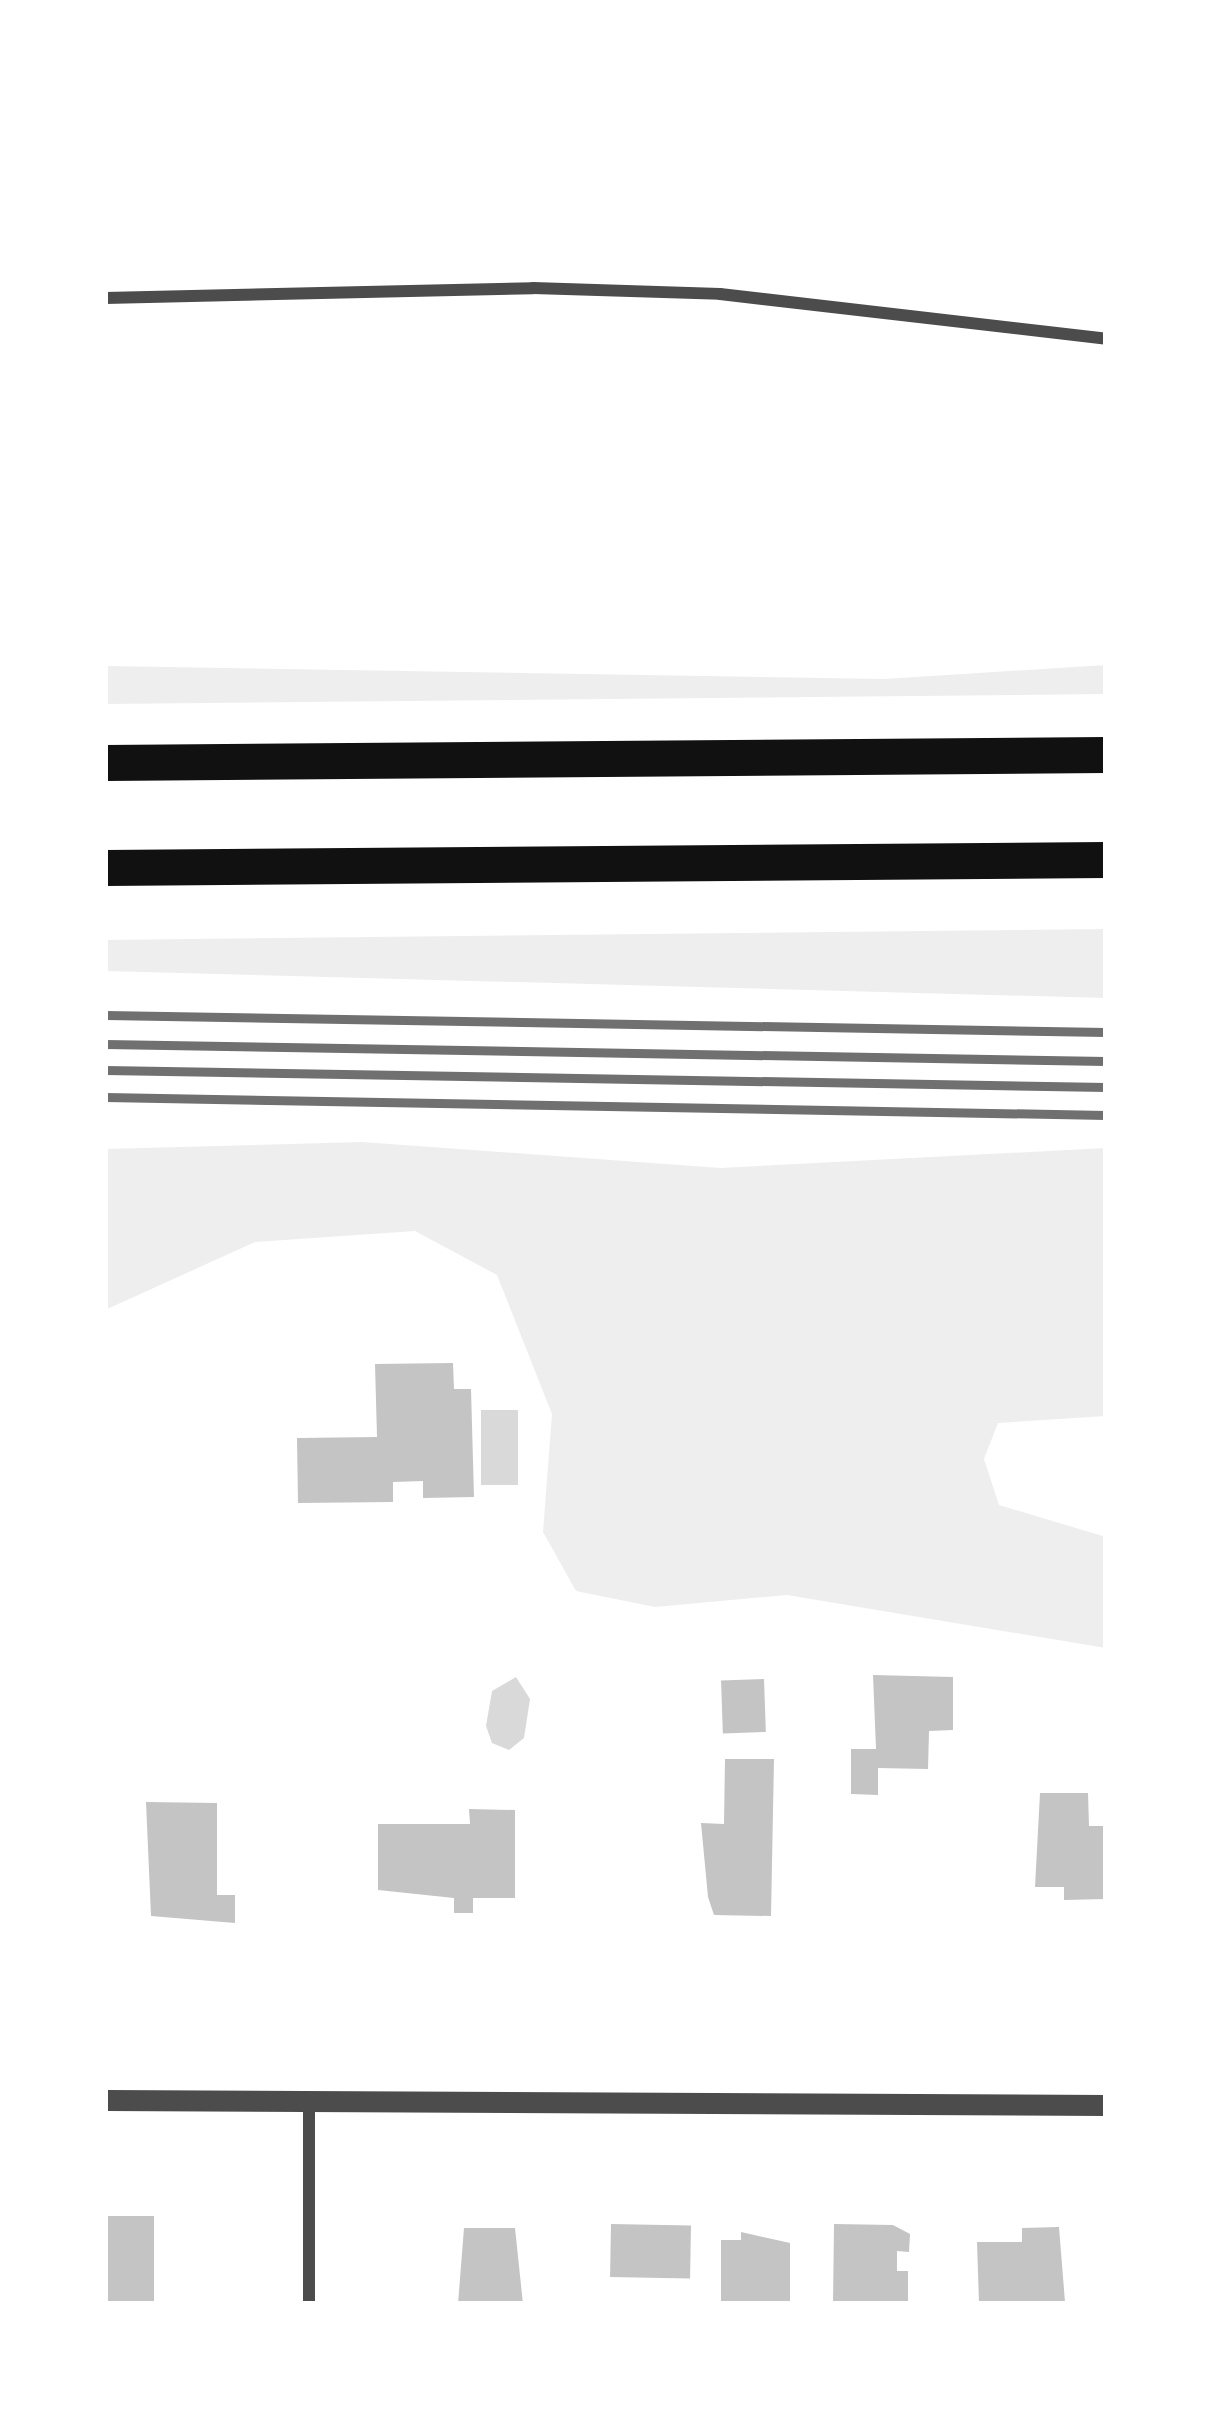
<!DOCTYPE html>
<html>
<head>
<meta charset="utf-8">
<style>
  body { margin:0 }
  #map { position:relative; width:1211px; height:2409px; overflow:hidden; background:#fff; font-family:Overpass,sans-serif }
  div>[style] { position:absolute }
  .green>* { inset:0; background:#eee }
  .water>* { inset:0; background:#d9d9d9; transform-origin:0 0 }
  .building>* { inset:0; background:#c4c4c4; transform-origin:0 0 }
  .minor>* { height:12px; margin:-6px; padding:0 6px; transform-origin:6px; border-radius:6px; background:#4c4c4c }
  .tertiary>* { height:21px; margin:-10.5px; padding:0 10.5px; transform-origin:10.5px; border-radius:10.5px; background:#4c4c4c }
  .motorway>* { height:36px; margin:-18px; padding:0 18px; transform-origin:18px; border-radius:18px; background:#111 }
  .rail>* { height:9px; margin:-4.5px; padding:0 4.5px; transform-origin:4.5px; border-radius:4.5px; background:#707070 }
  span { translate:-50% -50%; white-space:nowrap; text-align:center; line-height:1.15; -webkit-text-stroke:10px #fff; paint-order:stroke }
  .frame { position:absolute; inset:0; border:108px solid #fff; pointer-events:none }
</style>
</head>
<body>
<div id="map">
  <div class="green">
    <i style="clip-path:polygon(1106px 665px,1106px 694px,105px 704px,105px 666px,884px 679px)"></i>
    <i style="clip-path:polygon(1106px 929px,1106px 998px,105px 971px,105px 940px)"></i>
    <i style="clip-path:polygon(362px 1142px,721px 1168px,1106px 1148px,1106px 1416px,998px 1423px,984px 1459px,999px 1505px,1106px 1537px,1106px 1648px,787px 1595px,655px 1607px,576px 1591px,543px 1532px,552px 1414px,497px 1275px,415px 1231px,255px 1242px,105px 1310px,105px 1149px)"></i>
  </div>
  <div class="water">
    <i style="left:481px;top:1410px;width:37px;height:75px"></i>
    <i style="clip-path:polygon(516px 1677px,530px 1699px,524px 1738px,509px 1750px,492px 1743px,486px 1726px,492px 1691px)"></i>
  </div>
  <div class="building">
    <i style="clip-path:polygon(453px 1363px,454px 1389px,471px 1389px,474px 1497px,423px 1498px,423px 1481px,393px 1482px,393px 1502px,298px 1503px,297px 1438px,377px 1437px,375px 1364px)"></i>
    <i style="clip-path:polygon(873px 1675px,953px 1677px,953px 1730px,929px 1731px,928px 1769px,878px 1768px,878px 1795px,851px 1794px,851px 1749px,876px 1749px)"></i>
    <i style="left:764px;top:1679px;width:53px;height:43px;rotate:88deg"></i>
    <i style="clip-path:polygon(725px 1759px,774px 1759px,771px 1916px,714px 1915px,708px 1897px,701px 1823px,724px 1824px)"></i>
    <i style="clip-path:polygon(1040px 1793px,1088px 1793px,1089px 1826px,1106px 1826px,1106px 1899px,1064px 1900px,1064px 1887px,1035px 1887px)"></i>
    <i style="clip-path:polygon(146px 1802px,217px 1803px,217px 1895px,235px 1895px,235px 1923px,151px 1916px)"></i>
    <i style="clip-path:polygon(469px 1809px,515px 1810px,515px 1898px,473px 1898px,473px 1913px,454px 1913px,454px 1898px,378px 1890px,378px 1824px,470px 1824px)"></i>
    <i style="left:105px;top:2216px;width:49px;height:88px"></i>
    <i style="left:611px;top:2224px;width:80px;height:53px;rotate:1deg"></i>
    <i style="clip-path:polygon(834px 2224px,893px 2225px,910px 2234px,909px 2252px,897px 2251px,897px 2271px,908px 2271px,908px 2304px,833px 2304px)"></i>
    <i style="clip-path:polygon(1059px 2227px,1065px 2302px,979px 2304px,977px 2242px,1022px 2242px,1022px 2228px)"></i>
    <i style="clip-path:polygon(464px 2228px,515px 2228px,523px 2304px,458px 2304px)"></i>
    <i style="clip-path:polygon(741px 2232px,790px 2243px,790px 2304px,721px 2304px,721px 2240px,741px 2240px)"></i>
  </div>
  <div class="minor">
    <i style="left:105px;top:298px;width:428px;rotate:-1.3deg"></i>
    <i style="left:533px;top:288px;width:187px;rotate:1.8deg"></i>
    <i style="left:720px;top:294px;width:389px;rotate:6.6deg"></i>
    <i style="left:309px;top:2102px;width:202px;rotate:90deg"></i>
  </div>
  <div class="tertiary">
    <i style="left:105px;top:2100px;width:1001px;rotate:0.29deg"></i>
  </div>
  <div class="motorway">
    <i style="left:105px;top:763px;width:1001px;rotate:-0.46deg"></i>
    <i style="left:105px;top:868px;width:1001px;rotate:-0.46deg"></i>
  </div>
  <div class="rail">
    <i style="left:105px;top:1015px;width:1001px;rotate:0.97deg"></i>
    <i style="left:105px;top:1044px;width:1001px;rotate:0.97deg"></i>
    <i style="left:105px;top:1070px;width:1001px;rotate:0.97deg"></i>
    <i style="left:105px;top:1097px;width:1001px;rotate:1.03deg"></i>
  </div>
  <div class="frame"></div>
</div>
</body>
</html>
